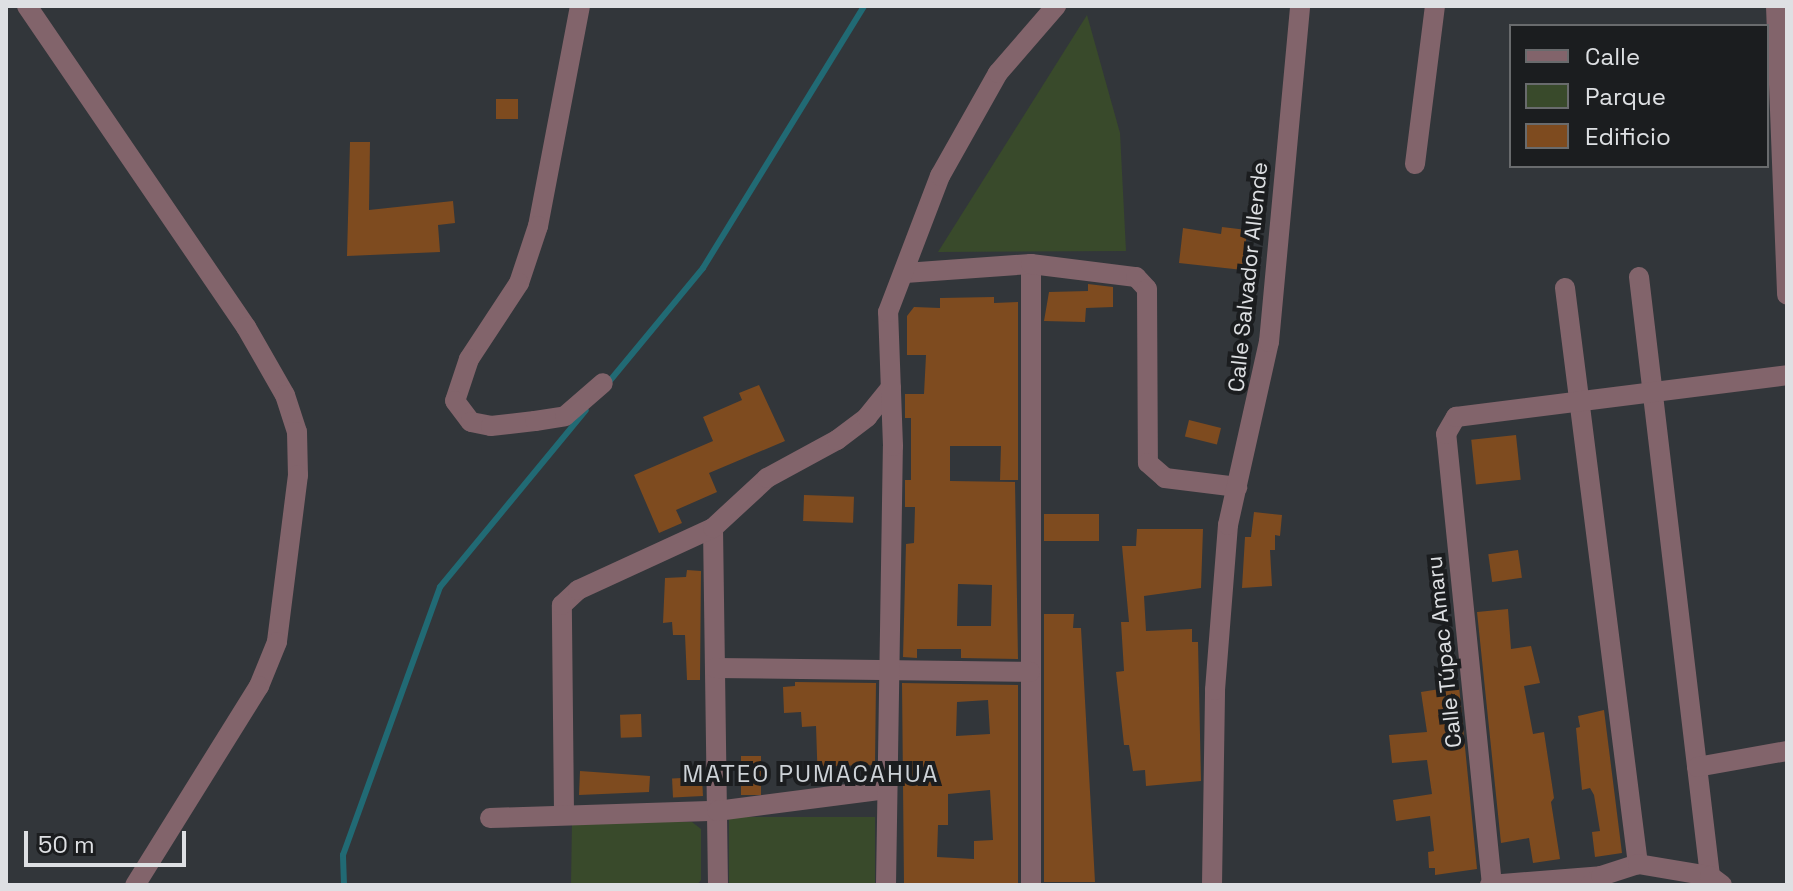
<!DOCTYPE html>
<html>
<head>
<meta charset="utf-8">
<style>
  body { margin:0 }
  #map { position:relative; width:1793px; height:891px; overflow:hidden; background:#32363a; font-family:"Space Grotesk",sans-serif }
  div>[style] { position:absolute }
  .green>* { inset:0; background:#394a2b; transform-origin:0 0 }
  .stream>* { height:6px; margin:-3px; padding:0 3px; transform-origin:3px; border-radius:3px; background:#216a74 }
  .building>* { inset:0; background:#7e4b1f; transform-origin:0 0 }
  .minor>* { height:20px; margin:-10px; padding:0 10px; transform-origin:10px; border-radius:10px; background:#82646b }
  .tertiary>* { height:20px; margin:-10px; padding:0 10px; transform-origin:10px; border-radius:10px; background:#82646b }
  span { translate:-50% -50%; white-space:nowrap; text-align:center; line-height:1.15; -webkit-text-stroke:8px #1b1d1f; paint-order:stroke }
  .street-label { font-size:22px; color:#dee0e3 }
  .neighbourhood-label { font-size:24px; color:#cdd2d7; letter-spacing:2px }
  .frame { position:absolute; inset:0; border:8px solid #dee0e3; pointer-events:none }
  .legend { position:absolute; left:1509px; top:24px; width:260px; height:144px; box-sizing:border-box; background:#1b1d1f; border:2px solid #696b6d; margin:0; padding:10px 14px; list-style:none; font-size:24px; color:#dee0e3 }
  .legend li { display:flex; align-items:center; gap:16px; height:40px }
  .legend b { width:40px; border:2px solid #696b6d }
  .scale { position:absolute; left:24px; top:831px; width:162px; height:36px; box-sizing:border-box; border:4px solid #dee0e3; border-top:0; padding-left:10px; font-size:24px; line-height:28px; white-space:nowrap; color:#dee0e3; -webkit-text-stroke:6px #1b1d1f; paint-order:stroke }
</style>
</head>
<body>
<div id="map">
  <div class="green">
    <i style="clip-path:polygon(1087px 15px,1120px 133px,1126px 251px,938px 252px)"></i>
    <i style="left:729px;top:817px;width:146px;height:68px"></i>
    <i style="clip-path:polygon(572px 822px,692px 822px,701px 829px,701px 880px,697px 885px,571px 885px)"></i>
  </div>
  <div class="stream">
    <i style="left:608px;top:383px;width:149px;rotate:-50.4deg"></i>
    <i style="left:703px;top:268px;width:308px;rotate:-58.4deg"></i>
    <i style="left:344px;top:885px;width:30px;rotate:-92deg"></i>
    <i style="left:343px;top:855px;width:285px;rotate:-70.1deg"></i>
    <i style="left:440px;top:587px;width:229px;rotate:-50.5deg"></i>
  </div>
  <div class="building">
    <i style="left:496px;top:99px;width:22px;height:20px"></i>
    <i style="clip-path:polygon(350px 142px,370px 142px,369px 210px,453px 201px,455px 223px,438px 225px,440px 252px,347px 256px)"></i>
    <i style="clip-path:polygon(1222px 227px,1247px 230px,1243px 270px,1179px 263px,1183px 228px,1221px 234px)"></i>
    <i style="clip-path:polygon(1088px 284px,1113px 287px,1113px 307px,1086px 308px,1085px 322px,1044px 321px,1049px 292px,1088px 291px)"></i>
    <i style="clip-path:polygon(evenodd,994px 297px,994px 303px,1018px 302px,1018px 480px,1000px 480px,1001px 446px,950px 446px,950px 481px,1015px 482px,1018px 659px,961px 658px,961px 649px,917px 649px,917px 658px,903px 657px,906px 544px,914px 543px,915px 507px,905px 507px,905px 480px,911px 480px,911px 418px,905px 418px,905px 394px,924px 394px,926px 355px,907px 355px,907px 316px,914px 307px,940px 308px,940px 298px,994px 297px,958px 584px,992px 585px,991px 626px,957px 626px,958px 584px)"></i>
    <i style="clip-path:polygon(759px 385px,785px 441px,709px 473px,717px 492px,676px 510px,682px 523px,659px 533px,634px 475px,713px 441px,703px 417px,742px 400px,739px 393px)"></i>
    <i style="left:1189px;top:420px;width:33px;height:17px;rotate:14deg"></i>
    <i style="left:1516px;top:435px;width:45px;height:45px;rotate:84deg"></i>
    <i style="left:804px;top:495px;width:50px;height:26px;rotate:2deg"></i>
    <i style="clip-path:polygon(1254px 512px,1282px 515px,1280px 536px,1275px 535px,1275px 550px,1270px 550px,1272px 586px,1242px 588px,1245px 537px,1251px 537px)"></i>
    <i style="left:1099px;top:514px;width:27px;height:55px;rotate:90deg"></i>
    <i style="clip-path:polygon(1137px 529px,1203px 529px,1201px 588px,1144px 596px,1146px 631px,1192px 629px,1192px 642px,1198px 642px,1201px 781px,1146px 786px,1145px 770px,1133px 771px,1129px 745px,1124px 745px,1116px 672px,1124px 671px,1121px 622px,1129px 622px,1122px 546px,1136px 546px)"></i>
    <i style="left:1518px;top:550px;width:28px;height:30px;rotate:82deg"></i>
    <i style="clip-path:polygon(687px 570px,701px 571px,700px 680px,687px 680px,685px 635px,673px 635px,672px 622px,663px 623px,665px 578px,686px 577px)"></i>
    <i style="clip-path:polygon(1508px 609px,1511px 649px,1531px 646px,1540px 683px,1524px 686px,1533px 734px,1544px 732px,1554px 798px,1551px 802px,1560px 859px,1533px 863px,1529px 838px,1501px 843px,1477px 612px)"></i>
    <i style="clip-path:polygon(1044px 614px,1074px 614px,1073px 628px,1081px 628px,1095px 882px,1044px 882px)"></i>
    <i style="clip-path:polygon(795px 682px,876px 683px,875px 765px,834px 766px,834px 783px,818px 785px,816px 726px,802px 727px,801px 712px,784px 713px,783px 687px,795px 686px)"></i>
    <i style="clip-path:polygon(evenodd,902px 683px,1018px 685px,1018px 883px,904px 885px,902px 683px,988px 700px,990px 734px,956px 736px,957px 702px,988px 700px,902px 683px,990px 790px,993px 840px,974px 841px,974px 859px,937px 857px,938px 825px,948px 825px,948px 794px,990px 790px)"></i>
    <i style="clip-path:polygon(1459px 686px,1477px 869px,1435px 875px,1435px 868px,1429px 868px,1428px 852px,1434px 851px,1430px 816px,1396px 821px,1393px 800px,1432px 794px,1427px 760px,1392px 763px,1389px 735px,1427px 732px,1421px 692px)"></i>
    <i style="clip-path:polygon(1604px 710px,1622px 853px,1595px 857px,1592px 832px,1600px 831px,1594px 795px,1590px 788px,1582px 790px,1576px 728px,1580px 727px,1578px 716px)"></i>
    <i style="left:641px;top:714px;width:23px;height:21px;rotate:88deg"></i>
    <i style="left:741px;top:756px;width:20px;height:39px"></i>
    <i style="clip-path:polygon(580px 771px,650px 776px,649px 792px,579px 795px)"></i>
    <i style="left:702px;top:777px;width:19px;height:30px;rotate:87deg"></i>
  </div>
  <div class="minor">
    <i style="left:27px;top:6px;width:389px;rotate:55.7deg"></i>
    <i style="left:246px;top:327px;width:78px;rotate:60.2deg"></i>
    <i style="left:285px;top:395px;width:39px;rotate:72deg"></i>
    <i style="left:297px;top:432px;width:43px;rotate:88.7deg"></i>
    <i style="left:298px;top:475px;width:168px;rotate:97.2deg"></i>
    <i style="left:277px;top:642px;width:48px;rotate:112.2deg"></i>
    <i style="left:259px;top:686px;width:234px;rotate:121.9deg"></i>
    <i style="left:580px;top:6px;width:224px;rotate:100.8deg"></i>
    <i style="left:538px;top:226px;width:60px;rotate:108.4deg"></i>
    <i style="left:519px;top:283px;width:91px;rotate:123.3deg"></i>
    <i style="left:469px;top:359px;width:44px;rotate:108.4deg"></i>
    <i style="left:455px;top:401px;width:26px;rotate:53deg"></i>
    <i style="left:471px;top:422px;width:20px;rotate:11deg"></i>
    <i style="left:491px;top:426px;width:44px;rotate:-6.5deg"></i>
    <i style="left:535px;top:421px;width:30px;rotate:-9deg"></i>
    <i style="left:565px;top:416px;width:50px;rotate:-41deg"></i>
    <i style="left:1776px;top:6px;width:289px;rotate:87.8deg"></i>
    <i style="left:1415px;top:164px;width:159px;rotate:-82.8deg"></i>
    <i style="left:1031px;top:264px;width:621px;rotate:90deg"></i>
    <i style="left:905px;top:273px;width:126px;rotate:-4.1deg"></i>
    <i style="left:1031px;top:264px;width:106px;rotate:7.1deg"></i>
    <i style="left:1136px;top:277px;width:16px;rotate:47deg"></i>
    <i style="left:1147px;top:289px;width:174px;rotate:89.7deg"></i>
    <i style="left:1148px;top:463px;width:23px;rotate:41deg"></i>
    <i style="left:1165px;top:478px;width:73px;rotate:7.1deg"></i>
    <i style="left:1639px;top:277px;width:603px;rotate:83.24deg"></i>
    <i style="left:1710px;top:876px;width:10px;rotate:114deg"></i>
    <i style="left:1565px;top:288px;width:581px;rotate:82.78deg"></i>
    <i style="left:713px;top:528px;width:357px;rotate:89.2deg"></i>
    <i style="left:715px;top:668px;width:315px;rotate:0.7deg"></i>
    <i style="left:1697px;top:767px;width:91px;rotate:-10.1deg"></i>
    <i style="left:564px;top:813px;width:208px;rotate:-90.6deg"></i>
    <i style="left:562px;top:605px;width:22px;rotate:-43deg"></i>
    <i style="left:578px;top:590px;width:149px;rotate:-24.7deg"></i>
    <i style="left:713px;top:528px;width:74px;rotate:-42.8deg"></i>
    <i style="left:767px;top:478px;width:80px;rotate:-28.5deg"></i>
    <i style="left:837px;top:440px;width:38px;rotate:-37deg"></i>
    <i style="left:867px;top:417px;width:38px;rotate:-51deg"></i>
    <i style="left:490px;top:818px;width:227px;rotate:-1.8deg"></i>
    <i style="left:717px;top:811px;width:171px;rotate:-7.4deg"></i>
    <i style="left:886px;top:885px;width:439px;rotate:-89.1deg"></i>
    <i style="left:893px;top:446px;width:134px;rotate:-92.1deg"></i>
    <i style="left:888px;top:312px;width:146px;rotate:-69.1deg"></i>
    <i style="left:940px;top:176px;width:118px;rotate:-60.6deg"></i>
    <i style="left:998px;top:73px;width:89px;rotate:-49.1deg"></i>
    <i style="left:1490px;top:885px;width:111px;rotate:-4.6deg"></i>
    <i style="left:1492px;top:885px;width:453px;rotate:-95.8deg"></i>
    <i style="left:1446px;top:434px;width:20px;rotate:-60deg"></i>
    <i style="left:1456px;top:417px;width:334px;rotate:-7.2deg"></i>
    <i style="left:1590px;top:885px;width:14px;rotate:-39deg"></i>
    <i style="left:1601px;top:876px;width:39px;rotate:-18deg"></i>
    <i style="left:1638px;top:864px;width:73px;rotate:9.5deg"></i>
    <i style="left:1710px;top:876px;width:15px;rotate:37deg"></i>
  </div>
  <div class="tertiary">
    <i style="left:1212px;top:885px;width:195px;rotate:-89.1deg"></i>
    <i style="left:1215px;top:690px;width:166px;rotate:-85.5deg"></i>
    <i style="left:1228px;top:525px;width:188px;rotate:-77.4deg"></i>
    <i style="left:1269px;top:342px;width:337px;rotate:-84.7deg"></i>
  </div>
  <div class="street-label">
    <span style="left:1248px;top:277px;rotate:-84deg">Calle Salvador Allende</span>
    <span style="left:1444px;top:652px;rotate:-96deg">Calle Túpac Amaru</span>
  </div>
  <div class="neighbourhood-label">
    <span style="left:811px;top:774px">MATEO PUMACAHUA</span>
  </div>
  <div class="frame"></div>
  <ul class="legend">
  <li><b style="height:10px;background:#82646b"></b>Calle</li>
  <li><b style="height:22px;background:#394a2b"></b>Parque</li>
  <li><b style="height:22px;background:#7e4b1f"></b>Edificio</li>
  </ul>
  <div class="scale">50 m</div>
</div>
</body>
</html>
